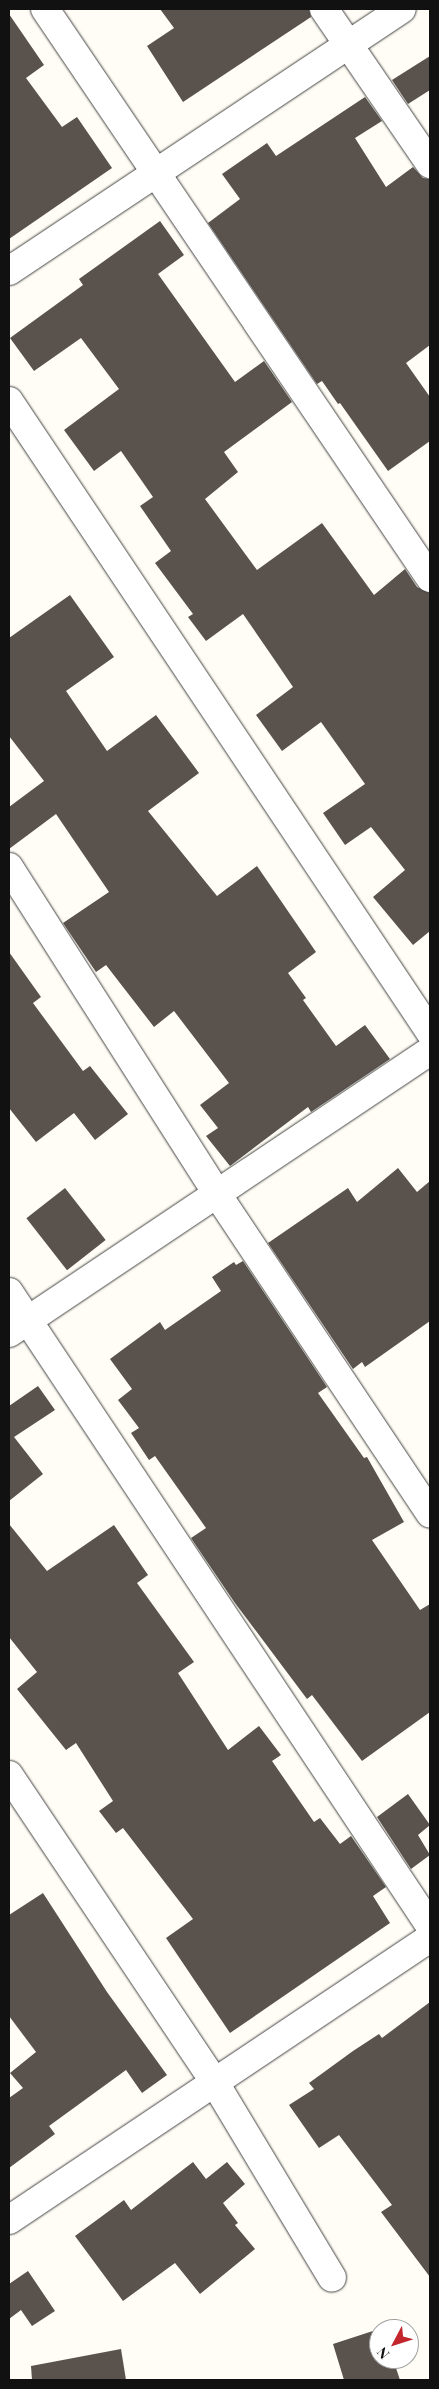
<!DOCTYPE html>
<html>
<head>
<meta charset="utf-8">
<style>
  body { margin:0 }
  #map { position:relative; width:439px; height:2389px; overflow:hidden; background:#fffdf5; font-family:"Playfair Display",serif }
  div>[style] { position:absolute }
  .building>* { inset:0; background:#5a524d; transform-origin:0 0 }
  .roads { filter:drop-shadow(0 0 1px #444) drop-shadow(0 0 1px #444) }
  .minor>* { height:28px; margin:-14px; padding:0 14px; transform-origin:14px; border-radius:14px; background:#fff }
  span { translate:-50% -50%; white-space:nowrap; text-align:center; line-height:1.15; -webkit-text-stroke:5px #fff; paint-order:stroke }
  .frame { position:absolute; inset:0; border:10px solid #111; pointer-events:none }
  .north { position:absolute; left:369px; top:2319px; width:50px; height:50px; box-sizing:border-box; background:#fff; border:1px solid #a0a0a0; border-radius:50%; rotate:230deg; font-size:14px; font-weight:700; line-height:20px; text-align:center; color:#111 }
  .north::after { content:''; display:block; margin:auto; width:18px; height:22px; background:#c4262e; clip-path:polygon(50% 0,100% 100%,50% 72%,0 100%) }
</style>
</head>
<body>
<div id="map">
  <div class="building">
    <i style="clip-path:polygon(160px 9px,309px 9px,311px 17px,183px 102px,147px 46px,174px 28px)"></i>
    <i style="clip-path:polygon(9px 14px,44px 65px,26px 78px,62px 127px,77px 117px,112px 168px,9px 239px)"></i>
    <i style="clip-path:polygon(430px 56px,430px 90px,408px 104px,392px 80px)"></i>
    <i style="clip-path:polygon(365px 97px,382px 121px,355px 138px,386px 187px,413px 167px,423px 178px,430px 179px,430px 345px,406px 363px,430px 397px,430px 441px,388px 471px,340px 403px,338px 404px,322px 381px,317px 384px,208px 223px,240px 199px,222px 174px,267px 143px,276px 156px)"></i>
    <i style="clip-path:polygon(160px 221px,184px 255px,158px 274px,235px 382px,264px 361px,292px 402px,224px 452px,238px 472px,205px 499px,257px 570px,322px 523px,374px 595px,405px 569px,417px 587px,430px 593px,430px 931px,413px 945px,373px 897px,405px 870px,371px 827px,345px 845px,323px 813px,365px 784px,321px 722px,282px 751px,256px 715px,293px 687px,274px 659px,243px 614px,206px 641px,188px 617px,193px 614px,155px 563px,171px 551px,140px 506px,153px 497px,121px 451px,94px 471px,64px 430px,119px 389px,81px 338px,34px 371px,10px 338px,83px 285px,79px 279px)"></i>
    <i style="clip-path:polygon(70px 595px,114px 657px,66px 691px,107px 751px,156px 715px,199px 773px,148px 811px,217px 896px,257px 866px,316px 952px,288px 973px,306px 998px,303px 1000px,336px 1046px,365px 1025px,390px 1059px,311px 1112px,308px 1107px,230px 1166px,206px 1136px,218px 1128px,200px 1105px,229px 1083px,174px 1011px,154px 1027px,106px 965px,96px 972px,63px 923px,109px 892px,56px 814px,9px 849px,9px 807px,44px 781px,9px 736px,9px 638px)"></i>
    <i style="clip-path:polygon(9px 952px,41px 997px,33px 1003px,83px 1071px,90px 1066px,128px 1114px,95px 1140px,74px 1113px,36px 1142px,9px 1108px)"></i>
    <i style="clip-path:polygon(398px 1168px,417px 1192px,430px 1181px,430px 1321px,365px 1367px,362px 1362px,353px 1369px,268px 1243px,348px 1188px,357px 1202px)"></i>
    <i style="left:65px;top:1188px;width:66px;height:49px;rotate:52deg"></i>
    <i style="clip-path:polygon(243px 1261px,327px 1387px,318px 1393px,364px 1458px,367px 1457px,404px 1522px,372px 1540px,420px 1610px,430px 1604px,430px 1712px,362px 1761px,312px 1695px,307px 1699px,235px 1603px,191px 1538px,206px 1528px,155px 1456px,149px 1460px,131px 1433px,139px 1428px,118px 1400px,132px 1389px,110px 1359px,160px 1322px,165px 1330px,221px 1291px,212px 1277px,234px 1262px,236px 1265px)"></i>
    <i style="clip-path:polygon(38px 1386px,55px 1410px,14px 1437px,43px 1474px,9px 1501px,9px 1406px)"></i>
    <i style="clip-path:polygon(9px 1524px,47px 1571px,114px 1525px,148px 1575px,137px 1583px,194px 1662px,178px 1673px,228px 1750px,259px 1726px,281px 1755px,272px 1761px,314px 1822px,320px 1818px,340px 1844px,351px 1836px,386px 1887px,373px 1896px,390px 1923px,230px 2033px,166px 1938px,193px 1919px,123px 1828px,116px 1833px,99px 1811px,113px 1801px,76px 1743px,66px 1750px,17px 1689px,37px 1672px,9px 1637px)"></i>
    <i style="clip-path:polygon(408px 1794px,430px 1825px,418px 1835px,430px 1855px,411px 1869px,377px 1817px)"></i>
    <i style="clip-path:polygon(43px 1893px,107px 1992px,167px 2075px,142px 2093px,126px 2070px,49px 2126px,55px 2134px,9px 2168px,9px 2098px,23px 2088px,10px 2073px,36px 2052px,9px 2016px,9px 1915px)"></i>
    <i style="clip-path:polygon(430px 2002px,430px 2277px,381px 2212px,392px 2205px,339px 2135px,319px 2148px,289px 2105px,314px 2089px,309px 2083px,353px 2051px,379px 2034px,382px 2038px)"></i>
    <i style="clip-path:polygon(193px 2162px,206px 2179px,227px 2162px,245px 2184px,223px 2203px,238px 2223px,235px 2225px,255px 2249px,200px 2294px,175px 2263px,123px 2301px,75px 2236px,124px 2200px,131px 2210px)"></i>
    <i style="clip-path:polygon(28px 2271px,55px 2311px,32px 2326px,21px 2310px,9px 2319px,9px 2284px)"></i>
    <i style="clip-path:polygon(379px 2329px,379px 2359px,393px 2359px,400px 2380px,344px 2380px,333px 2344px)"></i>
    <i style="clip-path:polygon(121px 2349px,126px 2380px,32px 2380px,31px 2366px)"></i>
  </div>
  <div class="roads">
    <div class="minor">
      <i style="left:45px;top:9px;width:687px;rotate:55.92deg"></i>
      <i style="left:324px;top:9px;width:188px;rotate:55.6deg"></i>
      <i style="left:9px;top:271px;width:472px;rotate:-33.7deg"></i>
      <i style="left:9px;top:401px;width:759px;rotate:56.29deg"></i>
      <i style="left:9px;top:867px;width:388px;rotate:57.5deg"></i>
      <i style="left:217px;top:1194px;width:384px;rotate:56.3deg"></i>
      <i style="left:9px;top:1292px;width:761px;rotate:56.41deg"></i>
      <i style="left:9px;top:1333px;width:507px;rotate:-33.82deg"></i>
      <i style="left:9px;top:1775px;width:371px;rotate:56.2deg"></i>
      <i style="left:215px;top:2083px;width:227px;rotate:59deg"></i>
      <i style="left:9px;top:2220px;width:507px;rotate:-33.82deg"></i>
    </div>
  </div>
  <div class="frame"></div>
  <div class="north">N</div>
</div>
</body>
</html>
